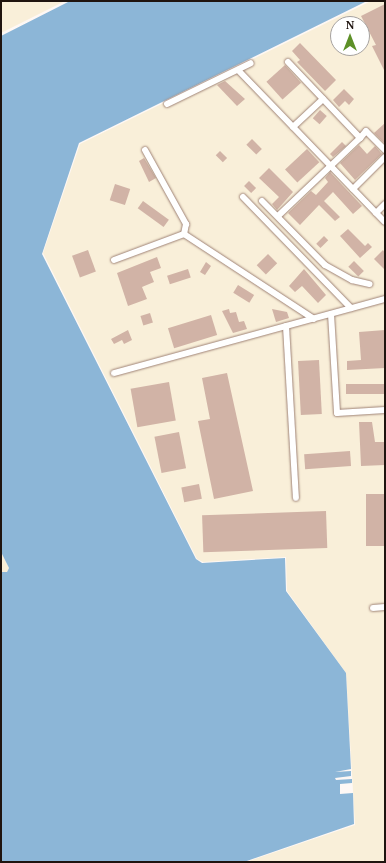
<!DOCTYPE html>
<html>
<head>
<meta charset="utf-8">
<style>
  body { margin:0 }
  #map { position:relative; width:386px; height:863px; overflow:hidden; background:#fef8f5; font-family:"Noto Serif",serif }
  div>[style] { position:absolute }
  .industrial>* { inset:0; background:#f9efd9 }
  .water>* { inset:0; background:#8cb6d7 }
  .building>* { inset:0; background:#d1b3a6; transform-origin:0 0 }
  .roads { filter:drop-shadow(0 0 1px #9f8376) drop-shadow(0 0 1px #9f8376) }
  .minor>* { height:6px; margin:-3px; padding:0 3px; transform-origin:3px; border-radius:3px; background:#fff }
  span { translate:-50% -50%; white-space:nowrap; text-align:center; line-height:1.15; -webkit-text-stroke:3.5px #fff; paint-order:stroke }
  .frame { position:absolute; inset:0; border:2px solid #1f140f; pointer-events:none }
  .north { position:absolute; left:330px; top:16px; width:40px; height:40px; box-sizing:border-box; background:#fff; border:1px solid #a5a19f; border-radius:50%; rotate:0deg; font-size:11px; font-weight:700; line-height:16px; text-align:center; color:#1f140f }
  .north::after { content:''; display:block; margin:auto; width:14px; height:18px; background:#5d9028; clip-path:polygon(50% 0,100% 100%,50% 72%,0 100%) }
</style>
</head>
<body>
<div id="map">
  <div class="industrial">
    <i style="clip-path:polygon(1px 1px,65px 1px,1px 33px)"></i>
    <i style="clip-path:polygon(evenodd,371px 1px,385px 1px,385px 862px,246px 862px,355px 825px,346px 673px,287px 591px,286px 557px,203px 562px,197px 559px,43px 253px,80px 144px,371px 1px,338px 24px,362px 24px,362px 48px,338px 48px,338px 24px)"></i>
    <i style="clip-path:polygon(1px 552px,9px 568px,7px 572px,1px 572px)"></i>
  </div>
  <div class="water">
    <i style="clip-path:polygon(70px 1px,367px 1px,79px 143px,42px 254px,196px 559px,202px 563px,285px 558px,286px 591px,346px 673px,351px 769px,335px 772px,351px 771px,351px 776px,335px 778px,336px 780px,352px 779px,352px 783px,340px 784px,340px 794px,353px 793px,354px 824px,244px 862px,1px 862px,1px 572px,7px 572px,9px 568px,1px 552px,1px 36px)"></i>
  </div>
  <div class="building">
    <i style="clip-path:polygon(385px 4px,385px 72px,372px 46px,376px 45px,361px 16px)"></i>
    <i style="clip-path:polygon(300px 43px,336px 80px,325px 91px,297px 62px,300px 60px,292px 51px)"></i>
    <i style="left:285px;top:65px;width:24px;height:25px;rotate:48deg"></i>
    <i style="clip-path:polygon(225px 81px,245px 99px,237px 106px,217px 85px)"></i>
    <i style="clip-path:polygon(344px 89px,354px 99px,349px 105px,345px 101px,339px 107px,333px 100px)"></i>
    <i style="left:320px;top:110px;width:9px;height:11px;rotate:41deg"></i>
    <i style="clip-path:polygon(385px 123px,385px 144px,374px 133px)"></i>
    <i style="left:252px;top:139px;width:14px;height:8px;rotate:45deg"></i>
    <i style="clip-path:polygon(342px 142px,346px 146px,333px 157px,330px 154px)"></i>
    <i style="clip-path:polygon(359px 145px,367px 154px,375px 146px,382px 154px,355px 180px,340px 163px)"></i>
    <i style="left:307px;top:149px;width:18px;height:30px;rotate:47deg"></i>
    <i style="left:220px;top:151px;width:10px;height:6px;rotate:45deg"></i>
    <i style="clip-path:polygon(144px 158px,156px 178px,149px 182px,139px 161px)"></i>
    <i style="clip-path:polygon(269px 168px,293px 192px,277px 210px,272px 204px,279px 197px,259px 178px)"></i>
    <i style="clip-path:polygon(330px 172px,362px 206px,353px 214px,333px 192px,324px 201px,340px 217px,335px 221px,319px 205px,300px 225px,288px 213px,311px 191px,316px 195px,328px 182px,325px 178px)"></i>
    <i style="left:249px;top:181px;width:10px;height:7px;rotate:45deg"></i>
    <i style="left:115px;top:184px;width:16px;height:17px;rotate:18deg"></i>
    <i style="left:143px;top:201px;width:32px;height:9px;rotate:36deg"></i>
    <i style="clip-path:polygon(348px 229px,365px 246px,368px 243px,372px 247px,360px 258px,340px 236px)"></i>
    <i style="left:324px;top:236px;width:6px;height:11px;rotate:45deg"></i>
    <i style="left:88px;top:250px;width:23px;height:17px;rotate:70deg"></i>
    <i style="clip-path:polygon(383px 250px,385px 253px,385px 270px,374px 259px)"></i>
    <i style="left:268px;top:254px;width:13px;height:16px;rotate:45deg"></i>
    <i style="clip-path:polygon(157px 257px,161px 268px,150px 272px,154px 282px,142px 287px,147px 299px,128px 306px,117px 273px)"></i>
    <i style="left:354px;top:261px;width:14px;height:8px;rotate:45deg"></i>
    <i style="clip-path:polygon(206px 262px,211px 266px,205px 275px,200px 272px)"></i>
    <i style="left:188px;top:269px;width:9px;height:22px;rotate:72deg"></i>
    <i style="clip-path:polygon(304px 269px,326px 295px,318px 303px,302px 286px,295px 292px,289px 286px)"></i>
    <i style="left:238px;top:285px;width:19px;height:9px;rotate:32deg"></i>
    <i style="clip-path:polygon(229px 309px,230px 313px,236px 312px,239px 322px,244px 321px,247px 329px,233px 333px,222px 311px)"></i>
    <i style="clip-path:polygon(272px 309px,287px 312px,289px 318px,276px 322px)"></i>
    <i style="left:150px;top:313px;width:10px;height:10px;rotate:73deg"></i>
    <i style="left:211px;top:315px;width:21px;height:45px;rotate:73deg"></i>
    <i style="clip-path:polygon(128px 330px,132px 340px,124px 344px,122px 340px,114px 344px,111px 339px)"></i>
    <i style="clip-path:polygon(385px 330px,385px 368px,347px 370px,347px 361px,361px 360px,359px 332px)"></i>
    <i style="left:319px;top:360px;width:54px;height:21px;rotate:87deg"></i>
    <i style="clip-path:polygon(227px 373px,253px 491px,214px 499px,198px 421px,210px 419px,202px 378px)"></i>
    <i style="left:169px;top:382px;width:39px;height:39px;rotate:80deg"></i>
    <i style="left:385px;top:384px;width:10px;height:39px;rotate:90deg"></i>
    <i style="clip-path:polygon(359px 422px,372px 422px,375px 442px,385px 442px,385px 465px,361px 466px)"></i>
    <i style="left:179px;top:432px;width:37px;height:25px;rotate:79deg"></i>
    <i style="left:350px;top:451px;width:15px;height:46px;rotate:86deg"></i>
    <i style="left:199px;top:484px;width:15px;height:18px;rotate:79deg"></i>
    <i style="left:385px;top:494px;width:52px;height:19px;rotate:90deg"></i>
    <i style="left:326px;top:511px;width:37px;height:124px;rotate:88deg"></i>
  </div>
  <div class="roads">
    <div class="minor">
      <i style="left:288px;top:62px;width:105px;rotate:46.5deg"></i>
      <i style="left:360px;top:138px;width:9px;rotate:-49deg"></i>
      <i style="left:366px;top:131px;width:27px;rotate:45deg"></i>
      <i style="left:238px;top:70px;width:211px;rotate:46deg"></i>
      <i style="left:167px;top:104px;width:93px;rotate:-26deg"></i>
      <i style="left:293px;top:127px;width:41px;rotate:-43deg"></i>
      <i style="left:145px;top:150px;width:85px;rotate:61deg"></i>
      <i style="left:186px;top:224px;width:10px;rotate:101deg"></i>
      <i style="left:184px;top:234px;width:155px;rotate:33.2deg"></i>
      <i style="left:353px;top:189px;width:45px;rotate:-45deg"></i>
      <i style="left:243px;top:197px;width:155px;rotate:45.8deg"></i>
      <i style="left:262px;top:201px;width:90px;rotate:45.5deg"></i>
      <i style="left:325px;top:265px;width:31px;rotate:29deg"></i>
      <i style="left:352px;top:280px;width:18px;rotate:13deg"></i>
      <i style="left:376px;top:213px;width:13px;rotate:-45deg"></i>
      <i style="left:278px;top:216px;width:113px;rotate:-43.6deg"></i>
      <i style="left:114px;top:260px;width:75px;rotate:-20.4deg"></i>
      <i style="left:331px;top:314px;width:99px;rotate:86.5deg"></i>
      <i style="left:337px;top:413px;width:48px;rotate:-3.6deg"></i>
      <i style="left:286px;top:326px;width:172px;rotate:86.7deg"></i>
      <i style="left:114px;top:373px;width:281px;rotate:-15.3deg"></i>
      <i style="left:373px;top:608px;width:12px;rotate:-5deg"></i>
    </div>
  </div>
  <div class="frame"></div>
  <div class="north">N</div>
</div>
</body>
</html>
